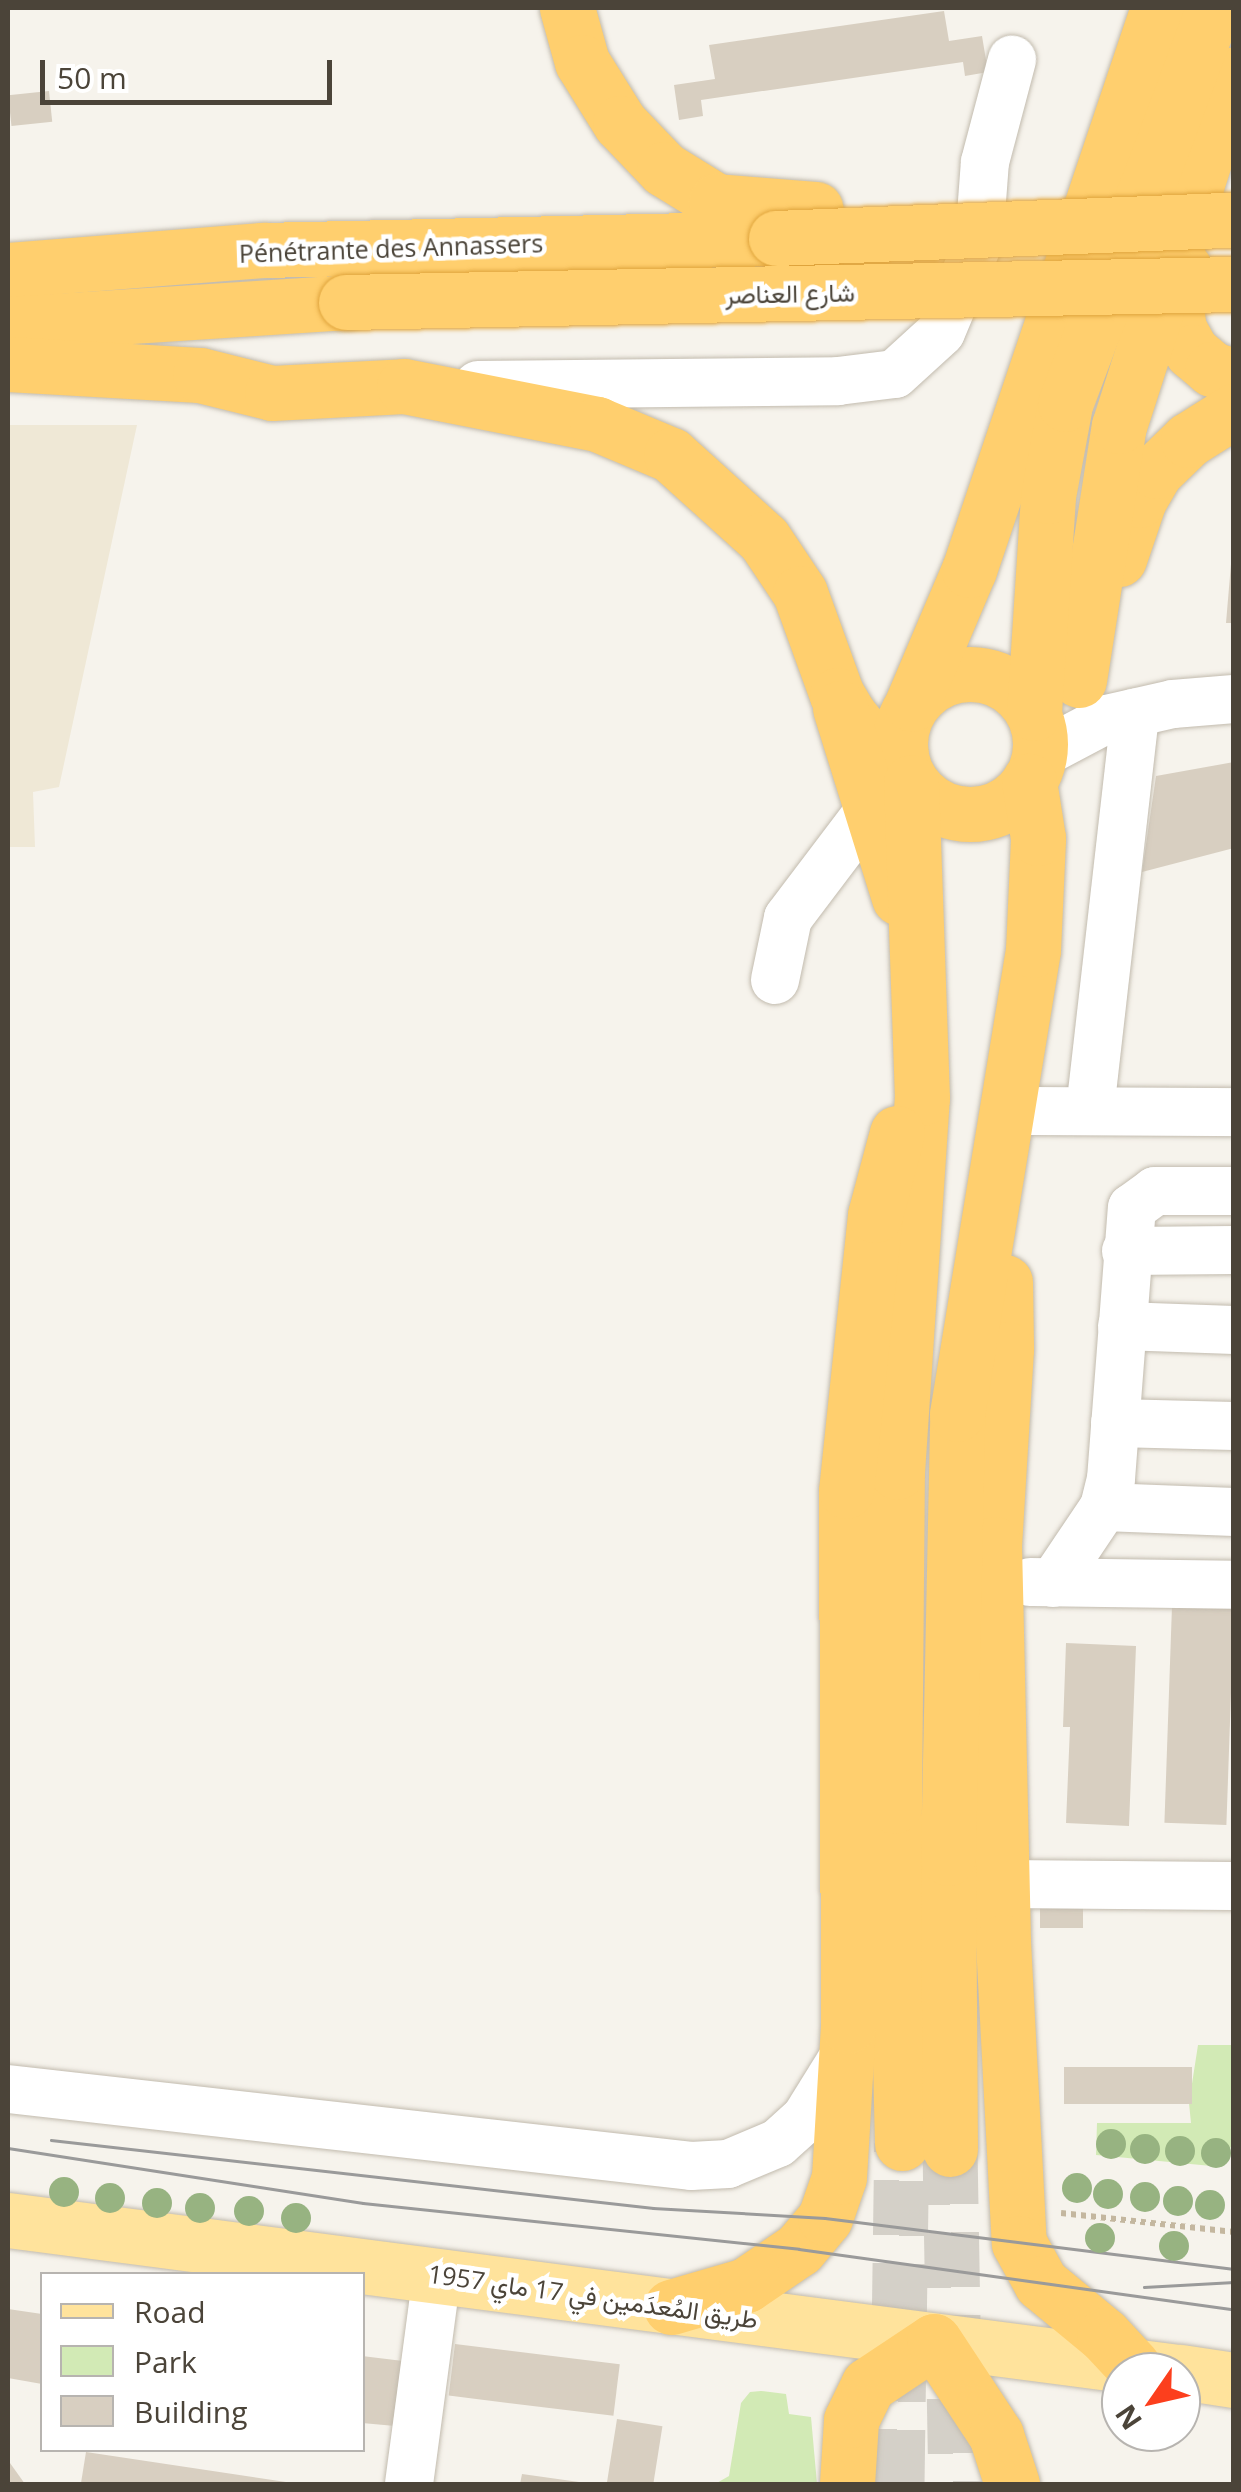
<!DOCTYPE html>
<html>
<head>
<meta charset="utf-8">
<style>
  body { margin:0 }
  #map { position:relative; width:1241px; height:2492px; overflow:hidden; background:#f6f3ec; font-family:"Open Sans",Vazirmatn,sans-serif }
  div>[style] { position:absolute }
  .education>* { inset:0; background:#efe8d6 }
  .green>* { inset:0; background:#d2eab5 }
  .building>* { inset:0; background:#d8cfc1; transform-origin:0 0 }
  .highway-tunnel>* { height:55px; margin-top:-27.5px; transform-origin:0; background:repeating-linear-gradient(90deg,#d4d0c8 0 55px,transparent 0 83px) }
  .path>* { height:6px; margin-top:-3px; transform-origin:0; background:repeating-linear-gradient(90deg,#c4b79f 0 5px,transparent 0 10px) }
  .roads { filter:drop-shadow(0 0 2px #c2bbae) drop-shadow(0 0 2px #c2bbae) }
  .minor>* { height:48px; margin:-24px; padding:0 24px; transform-origin:24px; border-radius:24px; background:#fff }
  .major>* { height:55px; margin:-27.5px; padding:0 27.5px; transform-origin:27.5px; border-radius:27.5px; background:#ffe39c }
  .highway>* { height:55px; margin:-27.5px; padding:0 27.5px; transform-origin:27.5px; border-radius:27.5px; background:#ffcf6e }
  .highway>.ring { margin:-27.5px; padding:0; box-sizing:content-box; background:none; border:55px solid #ffcf6e; border-radius:50% }
  .tram>* { height:2.5px; margin:-1.25px; padding:0 1.25px; transform-origin:1.25px; border-radius:1.25px; background:#9a9a9a }
  .bridges { filter:drop-shadow(0 0 2px #e0a43c) drop-shadow(0 0 2px #e0a43c) }
  .highway-bridge>* { height:55px; margin:-27.5px; padding:0 27.5px; transform-origin:27.5px; border-radius:27.5px; background:#ffcf6e }
  .trees>* { width:30px; height:30px; margin:-15px; border-radius:50%; background:#97b381 }
  span { translate:-50% -50%; white-space:nowrap; text-align:center; line-height:1.15; -webkit-text-stroke:9px #fff; paint-order:stroke }
  .street-label { font-size:25px; color:#4b4439 }
  .frame { position:absolute; inset:0; border:10px solid #4b4439; pointer-events:none }
  .legend { position:absolute; left:40px; top:2272px; width:325px; height:180px; box-sizing:border-box; background:#fff; border:2px solid #b7b4b0; margin:0; padding:12px 18px; list-style:none; font-size:30px; color:#4b4439 }
  .legend li { display:flex; align-items:center; gap:20px; height:50px }
  .legend b { width:50px; border:2px solid #b7b4b0 }
  .north { position:absolute; left:1101px; top:2352px; width:100px; height:100px; box-sizing:border-box; background:#fff; border:2px solid #b7b4b0; border-radius:50%; rotate:236deg; font-size:28px; font-weight:700; line-height:40px; text-align:center; color:#4b4439 }
  .north::after { content:''; display:block; margin:auto; width:35px; height:45px; background:#fc3f1d; clip-path:polygon(50% 0,100% 100%,50% 72%,0 100%) }
  .scale { position:absolute; left:40px; top:60px; width:292px; height:45px; box-sizing:border-box; border:5px solid #4b4439; border-top:0; padding-left:12px; font-size:30px; line-height:35px; white-space:nowrap; color:#4b4439; -webkit-text-stroke:8px #fff; paint-order:stroke }
</style>
</head>
<body>
<div id="map">
  <div class="education">
    <i style="clip-path:polygon(8px 425px,137px 425px,59px 787px,33px 792px,35px 847px,8px 847px)"></i>
  </div>
  <div class="green">
    <i style="clip-path:polygon(1198px 2045px,1233px 2045px,1233px 2142px,1222px 2167px,1096px 2155px,1097px 2123px,1191px 2123px,1189px 2103px)"></i>
    <i style="clip-path:polygon(761px 2391px,786px 2394px,789px 2414px,811px 2417px,817px 2484px,715px 2484px,729px 2476px,741px 2403px,750px 2392px)"></i>
  </div>
  <div class="building">
    <i style="clip-path:polygon(944px 11px,949px 41px,982px 36px,988px 72px,965px 76px,963px 62px,701px 100px,703px 116px,679px 120px,674px 85px,715px 79px,709px 45px)"></i>
    <i style="left:49px;top:91px;width:31px;height:41px;rotate:84deg"></i>
    <i style="clip-path:polygon(1231px 564px,1234px 564px,1234px 623px,1226px 623px)"></i>
    <i style="clip-path:polygon(1234px 762px,1234px 848px,1142px 872px,1156px 776px)"></i>
    <i style="left:1172px;top:1606px;width:62px;height:217px;rotate:2deg"></i>
    <i style="clip-path:polygon(1066px 1643px,1136px 1646px,1129px 1826px,1066px 1823px,1070px 1727px,1063px 1727px)"></i>
    <i style="left:1040px;top:1875px;width:43px;height:53px"></i>
    <i style="left:1064px;top:2067px;width:128px;height:37px"></i>
    <i style="clip-path:polygon(8px 2309px,42px 2314px,42px 2384px,8px 2378px)"></i>
    <i style="left:455px;top:2344px;width:166px;height:52px;rotate:7deg"></i>
    <i style="clip-path:polygon(362px 2356px,403px 2361px,395px 2426px,362px 2423px)"></i>
    <i style="left:617px;top:2419px;width:46px;height:66px;rotate:9deg"></i>
    <i style="clip-path:polygon(86px 2452px,286px 2482px,286px 2484px,81px 2483px)"></i>
    <i style="clip-path:polygon(10px 2463px,25px 2484px,8px 2484px)"></i>
    <i style="clip-path:polygon(522px 2474px,579px 2482px,579px 2484px,520px 2484px)"></i>
  </div>
  <div class="highway-tunnel">
    <i style="left:950px;top:2149px;width:335px;rotate:89deg"></i>
    <i style="left:897px;top:2484px;width:341px;rotate:-89.2deg"></i>
  </div>
  <div class="path">
    <i style="left:1061px;top:2213px;width:174px;rotate:6.3deg"></i>
  </div>
  <div class="roads">
    <div class="minor">
      <i style="left:478px;top:385px;width:360px;rotate:-0.6deg"></i>
      <i style="left:838px;top:381px;width:57px;rotate:-7deg"></i>
      <i style="left:895px;top:374px;width:62px;rotate:-42.4deg"></i>
      <i style="left:941px;top:332px;width:99px;rotate:-67.3deg"></i>
      <i style="left:979px;top:241px;width:79px;rotate:-85.7deg"></i>
      <i style="left:985px;top:162px;width:106px;rotate:-75.2deg"></i>
      <i style="left:1039px;top:755px;width:77px;rotate:-27.9deg"></i>
      <i style="left:1107px;top:719px;width:68px;rotate:-12.8deg"></i>
      <i style="left:1173px;top:704px;width:61px;rotate:-4.7deg"></i>
      <i style="left:775px;top:980px;width:63px;rotate:-78.2deg"></i>
      <i style="left:788px;top:918px;width:134px;rotate:-52.9deg"></i>
      <i style="left:1090px;top:1110px;width:400px;rotate:-83.5deg"></i>
      <i style="left:1009px;top:1111px;width:225px;rotate:0.3deg"></i>
      <i style="left:1126px;top:1251px;width:108px;rotate:-0.5deg"></i>
      <i style="left:1122px;top:1326px;width:112px;rotate:2deg"></i>
      <i style="left:1115px;top:1423px;width:119px;rotate:1.4deg"></i>
      <i style="left:1104px;top:1507px;width:130px;rotate:2.2deg"></i>
      <i style="left:1030px;top:1582px;width:204px;rotate:0.8deg"></i>
      <i style="left:1053px;top:1583px;width:92px;rotate:-56.1deg"></i>
      <i style="left:1104px;top:1507px;width:29px;rotate:-76deg"></i>
      <i style="left:1111px;top:1479px;width:272px;rotate:-85.6deg"></i>
      <i style="left:1132px;top:1208px;width:29px;rotate:-36deg"></i>
      <i style="left:1155px;top:1191px;width:79px"></i>
      <i style="left:1002px;top:1884px;width:232px;rotate:0.5deg"></i>
      <i style="left:8px;top:2089px;width:687px;rotate:6.43deg"></i>
      <i style="left:691px;top:2166px;width:37px;rotate:-3deg"></i>
      <i style="left:728px;top:2164px;width:54px;rotate:-22.8deg"></i>
      <i style="left:778px;top:2143px;width:36px;rotate:-42deg"></i>
      <i style="left:805px;top:2119px;width:78px;rotate:-58.2deg"></i>
      <i style="left:409px;top:2484px;width:212px;rotate:-82.4deg"></i>
    </div>
    <div class="major">
      <i style="left:8px;top:2220px;width:1180px;rotate:7.4deg"></i>
      <i style="left:1181px;top:2372px;width:54px;rotate:8.6deg"></i>
    </div>
    <div class="highway">
      <i style="left:567px;top:8px;width:56px;rotate:74.5deg"></i>
      <i style="left:582px;top:62px;width:72px;rotate:58.1deg"></i>
      <i style="left:620px;top:123px;width:64px;rotate:46.3deg"></i>
      <i style="left:664px;top:169px;width:61px;rotate:31.6deg"></i>
      <i style="left:716px;top:201px;width:100px;rotate:4.6deg"></i>
      <i style="left:1184px;top:268px;width:36px;rotate:104deg"></i>
      <i style="left:1175px;top:303px;width:26px;rotate:81deg"></i>
      <i style="left:1179px;top:329px;width:26px;rotate:61deg"></i>
      <i style="left:1192px;top:352px;width:26px;rotate:40deg"></i>
      <i style="left:1212px;top:369px;width:23px;rotate:18deg"></i>
      <i style="left:8px;top:270px;width:256px;rotate:-4.5deg"></i>
      <i style="left:263px;top:250px;width:513px;rotate:-1.34deg"></i>
      <i style="left:8px;top:324px;width:339px;rotate:-3.7deg"></i>
      <i style="left:8px;top:364px;width:192px;rotate:3.3deg"></i>
      <i style="left:200px;top:375px;width:74px;rotate:14deg"></i>
      <i style="left:272px;top:393px;width:132px;rotate:-3deg"></i>
      <i style="left:404px;top:386px;width:197px;rotate:11.1deg"></i>
      <i style="left:597px;top:424px;width:80px;rotate:22.7deg"></i>
      <i style="left:671px;top:455px;width:125px;rotate:42.1deg"></i>
      <i style="left:764px;top:539px;width:65px;rotate:56.3deg"></i>
      <i style="left:800px;top:593px;width:109px;rotate:70.1deg"></i>
      <i style="left:837px;top:695px;width:23px;rotate:59deg"></i>
      <i style="left:849px;top:715px;width:22px;rotate:51deg"></i>
      <i style="left:863px;top:732px;width:45px;rotate:32.3deg"></i>
      <i style="left:1119px;top:559px;width:62px;rotate:-71.3deg"></i>
      <i style="left:1139px;top:500px;width:34px;rotate:-60deg"></i>
      <i style="left:1156px;top:471px;width:45px;rotate:-44.1deg"></i>
      <i style="left:1188px;top:440px;width:54px;rotate:-32.2deg"></i>
      <i class="ring" style="left:900px;top:674px;width:85px;height:85px"></i>
      <i style="left:1079px;top:680px;width:257px;rotate:-81.1deg"></i>
      <i style="left:1119px;top:426px;width:369px;rotate:-72.2deg"></i>
      <i style="left:912px;top:704px;width:146px;rotate:-67deg"></i>
      <i style="left:969px;top:570px;width:593px;rotate:-71.41deg"></i>
      <i style="left:840px;top:708px;width:199px;rotate:72.7deg"></i>
      <i style="left:1034px;top:713px;width:217px;rotate:-86.3deg"></i>
      <i style="left:1048px;top:496px;width:94px;rotate:-79.5deg"></i>
      <i style="left:1065px;top:404px;width:423px;rotate:-69.4deg"></i>
      <i style="left:1005px;top:1282px;width:67px;rotate:89.1deg"></i>
      <i style="left:1006px;top:1349px;width:195px;rotate:93.5deg"></i>
      <i style="left:994px;top:1544px;width:398px;rotate:88.7deg"></i>
      <i style="left:1003px;top:1942px;width:301px;rotate:87deg"></i>
      <i style="left:1019px;top:2243px;width:46px;rotate:61.2deg"></i>
      <i style="left:1041px;top:2283px;width:82px;rotate:39.5deg"></i>
      <i style="left:1104px;top:2335px;width:42px;rotate:46.9deg"></i>
      <i style="left:902px;top:2143px;width:337px;rotate:-91.4deg"></i>
      <i style="left:894px;top:1806px;width:334px;rotate:-89.5deg"></i>
      <i style="left:897px;top:1472px;width:375px;rotate:-86.2deg"></i>
      <i style="left:922px;top:1098px;width:316px;rotate:-92deg"></i>
      <i style="left:950px;top:2149px;width:291px;rotate:-90.4deg"></i>
      <i style="left:948px;top:1858px;width:444px;rotate:-88.8deg"></i>
      <i style="left:957px;top:1414px;width:470px;rotate:-80.7deg"></i>
      <i style="left:1033px;top:950px;width:112px;rotate:-87.4deg"></i>
      <i style="left:1038px;top:838px;width:58px;rotate:-99deg"></i>
      <i style="left:671px;top:2307px;width:78px;rotate:-16.3deg"></i>
      <i style="left:746px;top:2285px;width:64px;rotate:-34.2deg"></i>
      <i style="left:799px;top:2249px;width:40px;rotate:-50deg"></i>
      <i style="left:825px;top:2218px;width:43px;rotate:-71.1deg"></i>
      <i style="left:839px;top:2177px;width:151px;rotate:-86.6deg"></i>
      <i style="left:848px;top:2026px;width:535px;rotate:-90.21deg"></i>
      <i style="left:846px;top:1491px;width:278px;rotate:-84deg"></i>
      <i style="left:875px;top:1215px;width:85px;rotate:-75deg"></i>
      <i style="left:847px;top:2484px;width:64px;rotate:-86.4deg"></i>
      <i style="left:851px;top:2420px;width:39px;rotate:-64deg"></i>
      <i style="left:868px;top:2385px;width:79px;rotate:-33.7deg"></i>
      <i style="left:934px;top:2341px;width:113px;rotate:56.6deg"></i>
      <i style="left:996px;top:2435px;width:52px;rotate:71.9deg"></i>
    </div>
  </div>
  <div class="tram">
    <i style="left:51px;top:2140px;width:606px;rotate:6.44deg"></i>
    <i style="left:653px;top:2208px;width:172px;rotate:3.3deg"></i>
    <i style="left:825px;top:2218px;width:412px;rotate:7.1deg"></i>
    <i style="left:8px;top:2148px;width:359px;rotate:8.8deg"></i>
    <i style="left:363px;top:2203px;width:438px;rotate:6deg"></i>
    <i style="left:799px;top:2249px;width:439px;rotate:7.9deg"></i>
    <i style="left:1144px;top:2287px;width:90px;rotate:-3.2deg"></i>
  </div>
  <div class="bridges">
    <div class="highway-bridge">
      <i style="left:776px;top:238px;width:458px;rotate:-2.3deg"></i>
      <i style="left:346px;top:302px;width:888px;rotate:-1.16deg"></i>
    </div>
  </div>
  <div class="trees">
    <i style="left:1111px;top:2144px"></i>
    <i style="left:1145px;top:2149px"></i>
    <i style="left:1180px;top:2151px"></i>
    <i style="left:1216px;top:2153px"></i>
    <i style="left:1077px;top:2188px"></i>
    <i style="left:64px;top:2192px"></i>
    <i style="left:1108px;top:2194px"></i>
    <i style="left:1145px;top:2197px"></i>
    <i style="left:110px;top:2198px"></i>
    <i style="left:1178px;top:2201px"></i>
    <i style="left:157px;top:2203px"></i>
    <i style="left:1210px;top:2205px"></i>
    <i style="left:200px;top:2208px"></i>
    <i style="left:249px;top:2211px"></i>
    <i style="left:296px;top:2218px"></i>
    <i style="left:1100px;top:2238px"></i>
    <i style="left:1174px;top:2246px"></i>
  </div>
  <div class="street-label">
    <span style="left:391px;top:248px;rotate:-2deg">Pénétrante des Annassers</span>
    <span style="left:790px;top:293px;rotate:-1deg">شارع العناصر</span>
    <span style="left:593px;top:2296px;rotate:8deg">طريق المُعدَمين في 17 ماي 1957</span>
  </div>
  <div class="frame"></div>
  <ul class="legend">
  <li><b style="height:12px;background:#ffe39c"></b>Road</li>
  <li><b style="height:28px;background:#d2eab5"></b>Park</li>
  <li><b style="height:28px;background:#d8cfc1"></b>Building</li>
  </ul>
  <div class="north">N</div>
  <div class="scale">50 m</div>
</div>
</body>
</html>
